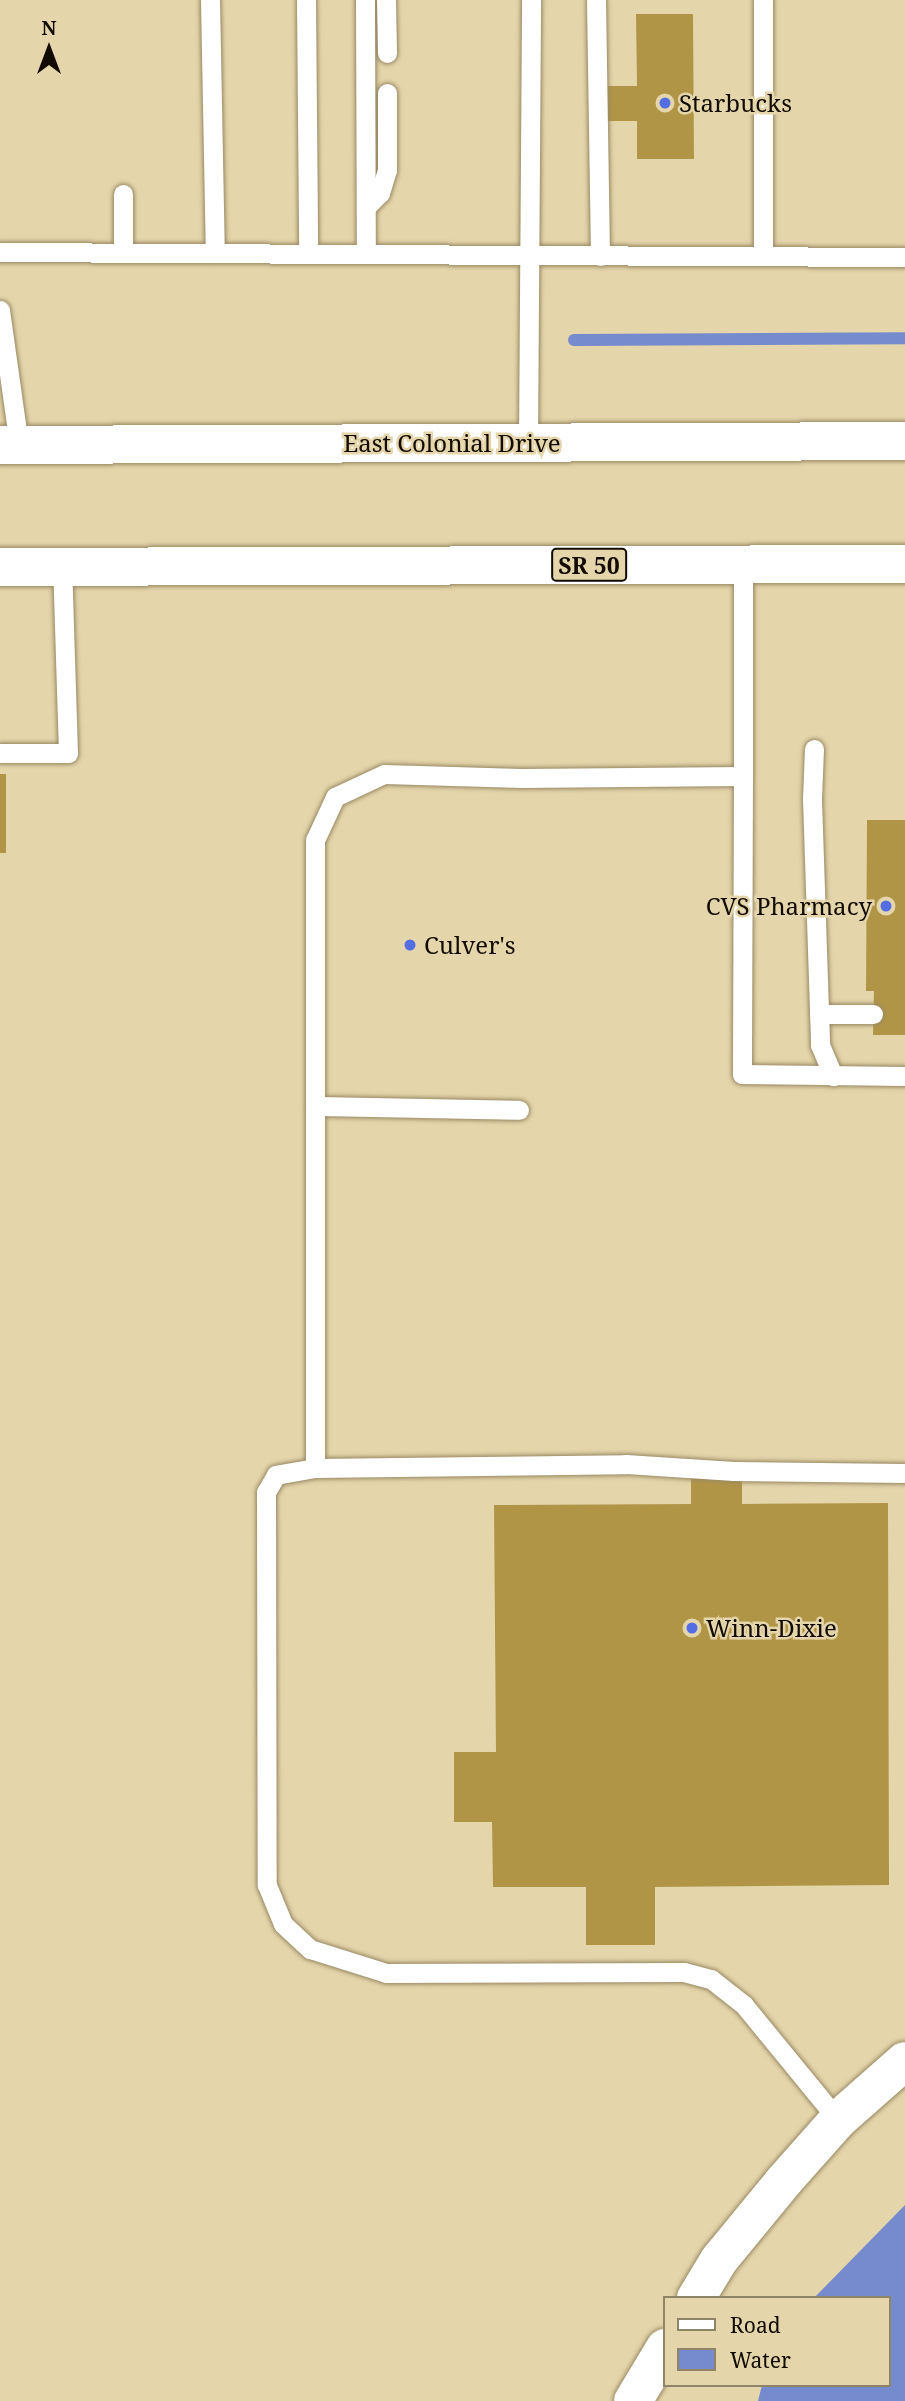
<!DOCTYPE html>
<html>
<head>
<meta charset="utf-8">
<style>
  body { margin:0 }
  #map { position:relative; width:905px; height:2401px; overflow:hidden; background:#e4d5ab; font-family:"Noto Serif",serif }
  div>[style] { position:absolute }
  .water>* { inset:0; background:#768bce }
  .stream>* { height:12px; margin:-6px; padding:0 6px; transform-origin:6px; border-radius:6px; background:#768bce }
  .building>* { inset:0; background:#b19547; transform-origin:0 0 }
  .roads { filter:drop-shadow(0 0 2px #988963) drop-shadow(0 0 2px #988963) }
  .lane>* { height:19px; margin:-9.5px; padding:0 9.5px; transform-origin:9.5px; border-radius:9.5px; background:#fff }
  .secondary>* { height:38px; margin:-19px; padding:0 19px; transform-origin:19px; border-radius:19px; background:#fff }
  .highway>* { height:38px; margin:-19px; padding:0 19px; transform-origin:19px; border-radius:19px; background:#fff }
  .dots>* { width:19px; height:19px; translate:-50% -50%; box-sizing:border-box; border:4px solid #e4d5ab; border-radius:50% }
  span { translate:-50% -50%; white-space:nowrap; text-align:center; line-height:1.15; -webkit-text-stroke:5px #e4d5ab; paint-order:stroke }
  .shield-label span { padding:2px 5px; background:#e4d5ab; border:2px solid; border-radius:5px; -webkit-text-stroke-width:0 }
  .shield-label { font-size:23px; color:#110b01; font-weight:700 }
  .poi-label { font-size:24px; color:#110b01 }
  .left { translate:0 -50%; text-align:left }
  .right { translate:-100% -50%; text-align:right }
  .street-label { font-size:24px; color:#110b01 }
  .legend { position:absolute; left:663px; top:2296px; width:228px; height:91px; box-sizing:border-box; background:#e4d5ab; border:2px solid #908467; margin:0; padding:9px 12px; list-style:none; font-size:21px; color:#110b01 }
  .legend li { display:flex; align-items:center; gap:14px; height:35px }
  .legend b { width:35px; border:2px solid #908467 }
  .north { position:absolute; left:14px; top:14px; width:70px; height:70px; -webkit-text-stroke:5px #e4d5ab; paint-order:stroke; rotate:0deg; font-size:19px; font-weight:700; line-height:28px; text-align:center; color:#110b01 }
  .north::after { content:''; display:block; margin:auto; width:24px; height:32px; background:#110b01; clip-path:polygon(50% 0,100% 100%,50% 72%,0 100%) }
</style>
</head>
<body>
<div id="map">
  <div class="water">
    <i style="clip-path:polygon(905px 2205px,905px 2401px,758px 2401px,762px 2385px,889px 2385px,889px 2298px,814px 2298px)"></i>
  </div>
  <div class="stream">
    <i style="left:574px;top:340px;width:331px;rotate:-0.3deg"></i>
  </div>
  <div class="building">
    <i style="clip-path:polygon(636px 14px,693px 14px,694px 159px,637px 159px,637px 121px,599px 121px,599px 86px,637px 86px)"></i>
    <i style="left:0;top:774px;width:6px;height:79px"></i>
    <i style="clip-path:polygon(867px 820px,905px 820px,905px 1035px,873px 1035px,874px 991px,866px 991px)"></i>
    <i style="clip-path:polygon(691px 1478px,742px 1478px,742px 1504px,888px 1503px,889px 1885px,655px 1887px,655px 1945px,586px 1945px,586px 1887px,493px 1887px,492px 1822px,454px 1822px,454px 1752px,496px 1752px,494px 1505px,691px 1504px)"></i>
  </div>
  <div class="roads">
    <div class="lane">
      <i style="left:210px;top:0;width:253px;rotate:88.9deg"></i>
      <i style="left:306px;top:0;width:253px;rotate:89.5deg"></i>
      <i style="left:365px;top:0;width:254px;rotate:89.8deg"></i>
      <i style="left:386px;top:0;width:53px;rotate:88.9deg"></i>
      <i style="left:596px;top:0;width:256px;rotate:89.1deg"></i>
      <i style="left:763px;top:0;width:256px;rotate:90deg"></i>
      <i style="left:123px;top:194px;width:58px;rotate:90deg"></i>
      <i style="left:366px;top:207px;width:20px;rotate:-45deg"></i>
      <i style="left:380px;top:193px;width:24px;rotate:-73deg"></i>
      <i style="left:387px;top:170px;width:77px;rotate:-90deg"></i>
      <i style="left:0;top:252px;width:905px;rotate:0.32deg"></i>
      <i style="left:0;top:310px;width:136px;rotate:82deg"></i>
      <i style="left:528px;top:442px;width:442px;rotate:-89.6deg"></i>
      <i style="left:743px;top:564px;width:212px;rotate:90deg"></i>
      <i style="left:743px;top:776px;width:222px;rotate:179.5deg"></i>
      <i style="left:521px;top:778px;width:137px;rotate:-178.3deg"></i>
      <i style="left:384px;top:774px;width:54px;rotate:154.9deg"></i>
      <i style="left:335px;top:797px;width:47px;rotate:114.9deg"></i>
      <i style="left:315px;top:840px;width:628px;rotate:90deg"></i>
      <i style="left:315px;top:1468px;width:311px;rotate:-0.7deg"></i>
      <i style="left:626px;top:1464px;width:108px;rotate:3.7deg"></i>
      <i style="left:734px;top:1471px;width:171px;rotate:0.7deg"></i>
      <i style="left:814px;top:749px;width:50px;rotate:92.3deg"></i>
      <i style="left:812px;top:799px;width:246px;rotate:88.1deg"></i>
      <i style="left:820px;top:1045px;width:34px;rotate:67deg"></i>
      <i style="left:0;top:753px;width:68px"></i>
      <i style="left:68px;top:753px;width:186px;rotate:-91.8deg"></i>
      <i style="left:743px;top:776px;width:298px;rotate:90.2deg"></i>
      <i style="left:742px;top:1074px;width:163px;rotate:0.7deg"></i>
      <i style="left:819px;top:1014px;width:54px"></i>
      <i style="left:315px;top:1106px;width:204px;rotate:1.1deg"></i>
      <i style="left:315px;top:1468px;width:40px;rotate:170deg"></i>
      <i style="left:276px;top:1475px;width:20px;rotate:120deg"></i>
      <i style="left:266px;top:1492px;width:393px;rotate:89.9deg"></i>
      <i style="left:267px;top:1885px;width:42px;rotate:67.7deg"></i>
      <i style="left:283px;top:1924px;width:37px;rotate:43deg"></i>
      <i style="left:310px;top:1949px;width:80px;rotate:17.5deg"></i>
      <i style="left:386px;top:1973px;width:298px;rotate:-0.2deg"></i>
      <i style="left:684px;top:1972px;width:28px;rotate:15deg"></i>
      <i style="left:711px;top:1979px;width:42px;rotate:38.2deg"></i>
      <i style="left:744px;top:2005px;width:149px;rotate:50.7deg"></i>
    </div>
    <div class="secondary">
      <i style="left:696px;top:2298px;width:44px;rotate:-58.8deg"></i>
      <i style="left:719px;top:2260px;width:101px;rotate:-50.6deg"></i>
      <i style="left:783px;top:2182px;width:83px;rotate:-48.4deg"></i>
      <i style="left:838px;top:2120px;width:89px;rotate:-41.4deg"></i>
      <i style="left:633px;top:2401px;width:62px;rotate:-58.9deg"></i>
    </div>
    <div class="highway">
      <i style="left:0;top:445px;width:905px;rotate:-0.25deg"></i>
      <i style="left:0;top:567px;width:905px;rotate:-0.19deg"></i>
    </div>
  </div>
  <div class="dots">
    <i style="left:665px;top:103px;background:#536ee3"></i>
    <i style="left:886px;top:906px;background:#536ee3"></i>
    <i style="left:410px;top:945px;background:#536ee3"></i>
    <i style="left:692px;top:1628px;background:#536ee3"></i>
  </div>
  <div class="shield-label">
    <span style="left:589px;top:565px">SR 50</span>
  </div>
  <div class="poi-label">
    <span class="left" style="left:679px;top:103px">Starbucks</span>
    <span class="right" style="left:872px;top:906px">CVS Pharmacy</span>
    <span class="left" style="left:424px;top:945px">Culver's</span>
    <span class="left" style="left:706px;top:1628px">Winn-Dixie</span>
  </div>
  <div class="street-label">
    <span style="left:452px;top:443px">East Colonial Drive</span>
  </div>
  <ul class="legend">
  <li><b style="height:9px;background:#fff"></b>Road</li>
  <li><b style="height:19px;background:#768bce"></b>Water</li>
  </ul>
  <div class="north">N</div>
</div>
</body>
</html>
